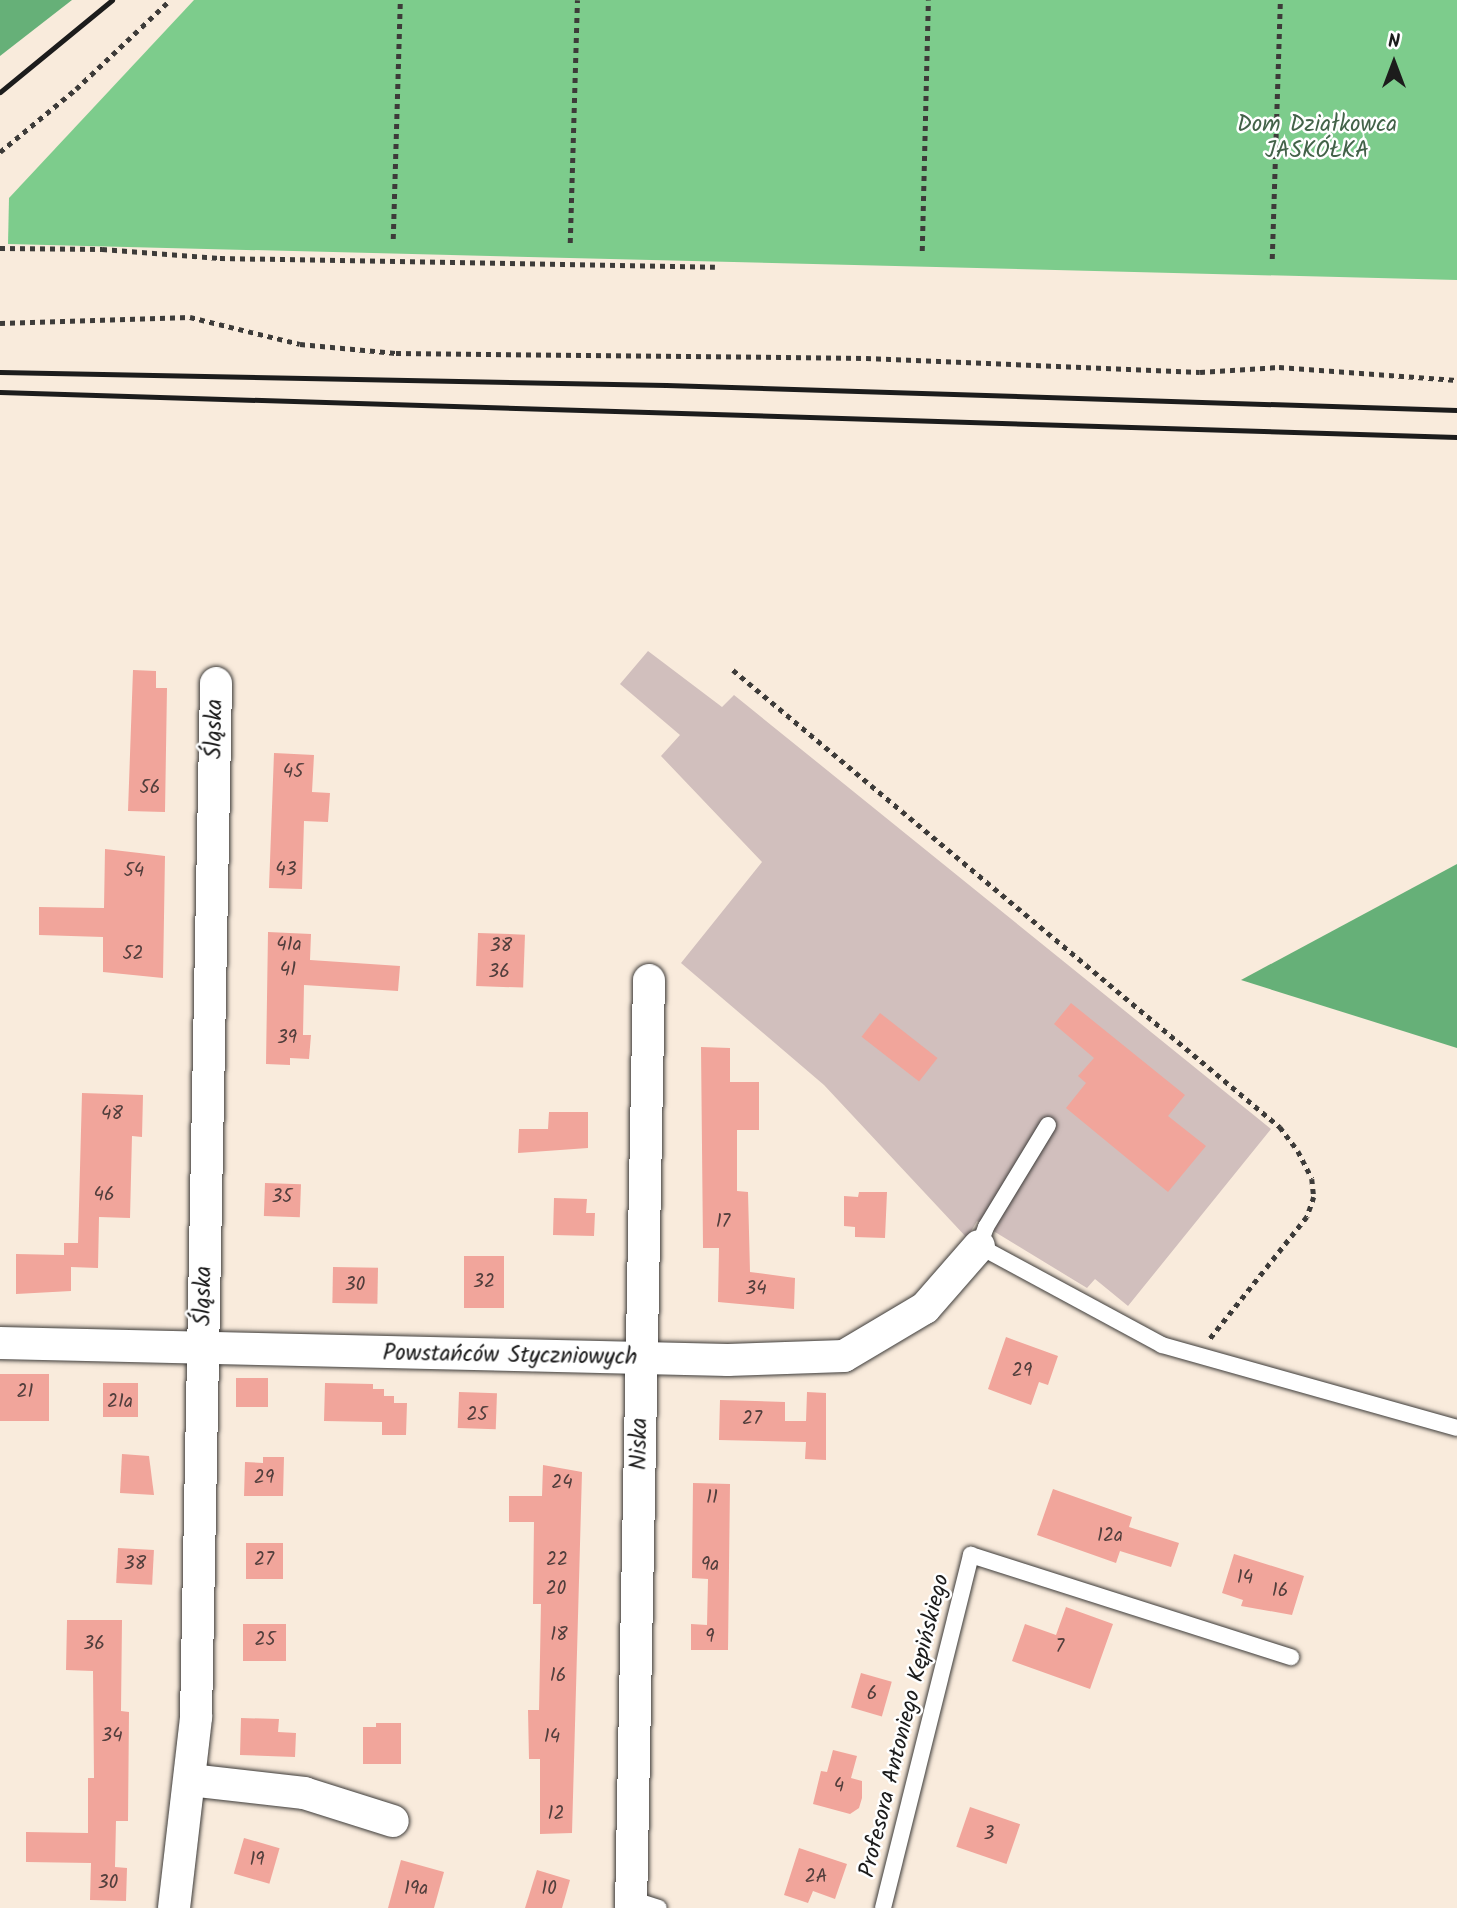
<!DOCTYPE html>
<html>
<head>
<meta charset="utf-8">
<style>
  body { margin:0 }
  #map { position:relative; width:1457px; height:1908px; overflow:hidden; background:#f9ebdc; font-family:Kalam,sans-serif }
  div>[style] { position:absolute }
  .industrial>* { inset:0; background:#d1bfbd }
  .green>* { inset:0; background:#7dcc8c }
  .forest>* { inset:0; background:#66b078 }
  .building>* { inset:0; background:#f1a59b; transform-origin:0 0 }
  .path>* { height:4.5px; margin-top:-2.25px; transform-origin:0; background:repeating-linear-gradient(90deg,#3d3b39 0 5px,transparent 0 10px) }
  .roads { filter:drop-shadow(0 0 2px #3d3b39) drop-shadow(0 0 2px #3d3b39) }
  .lane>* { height:16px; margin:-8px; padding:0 8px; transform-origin:8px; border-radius:8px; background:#fff }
  .street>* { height:32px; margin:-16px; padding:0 16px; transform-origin:16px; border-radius:16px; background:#fff }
  .rail>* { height:5px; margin:-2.5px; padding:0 2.5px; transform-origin:2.5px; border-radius:2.5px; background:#1c1c1c }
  span { translate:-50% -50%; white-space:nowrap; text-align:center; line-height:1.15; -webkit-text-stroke:5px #fff; paint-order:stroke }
  .number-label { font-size:19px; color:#513e3c }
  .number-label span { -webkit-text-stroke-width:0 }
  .park-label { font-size:23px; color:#436249 }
  .street-label { font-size:23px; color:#1c1c1c }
  .north { position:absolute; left:1359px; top:28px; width:70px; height:70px; -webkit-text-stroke:5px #fff; paint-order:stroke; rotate:0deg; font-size:19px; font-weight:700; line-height:28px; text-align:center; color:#1c1c1c }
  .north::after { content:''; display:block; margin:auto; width:24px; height:32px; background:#1c1c1c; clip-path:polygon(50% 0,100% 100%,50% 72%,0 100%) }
</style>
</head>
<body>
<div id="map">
  <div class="industrial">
    <i style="clip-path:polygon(648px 651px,722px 707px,734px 695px,1271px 1129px,1128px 1306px,1095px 1279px,1087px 1288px,977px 1221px,967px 1238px,824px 1085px,681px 963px,762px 862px,661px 756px,680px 735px,620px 684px)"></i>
  </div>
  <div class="green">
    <i style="clip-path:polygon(194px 0,1457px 0,1457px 280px,8px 244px,9px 198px)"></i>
  </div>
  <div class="forest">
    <i style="clip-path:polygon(0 0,72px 0,0 56px)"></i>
    <i style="clip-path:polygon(1457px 864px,1457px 1048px,1241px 980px)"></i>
  </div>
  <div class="building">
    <i style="clip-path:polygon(133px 670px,156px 671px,156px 688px,167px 688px,165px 812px,128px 811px)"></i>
    <i style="clip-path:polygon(274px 753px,314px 755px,312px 792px,330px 793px,328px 822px,304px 821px,302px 889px,269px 888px)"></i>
    <i style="clip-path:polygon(105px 849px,165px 856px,163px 978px,103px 972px,103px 937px,39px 935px,39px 907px,104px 908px)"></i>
    <i style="clip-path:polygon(268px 932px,311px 934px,310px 960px,400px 966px,398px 991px,304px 985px,303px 1035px,311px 1035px,309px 1059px,290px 1058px,290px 1065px,266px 1064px)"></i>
    <i style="left:478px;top:933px;width:47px;height:53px;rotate:2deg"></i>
    <i style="clip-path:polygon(1071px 1003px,1185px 1095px,1168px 1116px,1206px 1146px,1168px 1192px,1066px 1108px,1086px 1083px,1078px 1076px,1094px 1058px,1054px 1024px)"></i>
    <i style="left:880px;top:1013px;width:73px;height:30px;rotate:38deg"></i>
    <i style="clip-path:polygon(701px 1047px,730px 1048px,730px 1082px,759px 1082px,759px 1130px,737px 1130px,737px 1191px,748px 1192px,750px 1272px,795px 1278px,794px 1309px,718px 1302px,719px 1248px,703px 1248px)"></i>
    <i style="clip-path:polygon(82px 1093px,143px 1095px,142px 1137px,132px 1136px,130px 1218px,99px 1217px,98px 1268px,71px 1267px,71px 1291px,16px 1294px,16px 1254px,64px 1255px,64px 1243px,78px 1243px)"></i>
    <i style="clip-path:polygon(549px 1112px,588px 1112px,588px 1148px,518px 1153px,519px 1129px,548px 1129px)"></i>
    <i style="left:265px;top:1183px;width:36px;height:33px;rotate:2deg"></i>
    <i style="clip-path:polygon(859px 1192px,887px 1192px,885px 1238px,855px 1237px,855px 1227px,844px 1226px,844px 1196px,858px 1197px)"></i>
    <i style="clip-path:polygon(554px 1198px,587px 1199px,586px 1213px,595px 1213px,594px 1236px,553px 1235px)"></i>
    <i style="left:504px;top:1256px;width:52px;height:40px;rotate:90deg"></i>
    <i style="left:333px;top:1267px;width:45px;height:36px;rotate:1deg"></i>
    <i style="clip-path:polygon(1006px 1337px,1058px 1356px,1048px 1385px,1039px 1382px,1031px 1405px,988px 1389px)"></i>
    <i style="left:0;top:1374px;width:49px;height:47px"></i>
    <i style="left:236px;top:1378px;width:32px;height:29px"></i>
    <i style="left:103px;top:1383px;width:35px;height:34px"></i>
    <i style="clip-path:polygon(325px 1383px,373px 1384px,373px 1389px,384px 1389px,384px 1396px,394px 1396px,394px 1403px,407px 1403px,406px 1435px,382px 1435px,382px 1422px,324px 1421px)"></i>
    <i style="left:459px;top:1392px;width:38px;height:36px;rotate:2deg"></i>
    <i style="clip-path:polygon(807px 1392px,826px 1393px,826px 1460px,805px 1459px,806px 1442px,719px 1440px,720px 1400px,785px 1402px,785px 1421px,806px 1421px)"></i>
    <i style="clip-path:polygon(122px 1454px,149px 1456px,154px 1495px,120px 1493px)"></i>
    <i style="clip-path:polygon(263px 1457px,284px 1457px,283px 1496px,244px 1496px,245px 1462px,263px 1463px)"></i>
    <i style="clip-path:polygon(543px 1465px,582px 1472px,572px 1833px,540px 1834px,540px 1759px,529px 1759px,528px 1710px,539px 1710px,541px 1604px,533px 1604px,534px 1522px,509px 1522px,509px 1496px,542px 1496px)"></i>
    <i style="clip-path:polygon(693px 1483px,730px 1484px,728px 1650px,691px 1650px,691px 1624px,707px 1625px,708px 1579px,692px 1578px)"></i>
    <i style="clip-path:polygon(1053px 1489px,1132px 1517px,1129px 1527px,1179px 1543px,1171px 1567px,1120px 1551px,1116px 1563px,1037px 1535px)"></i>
    <i style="left:246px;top:1543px;width:37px;height:36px"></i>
    <i style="left:118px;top:1548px;width:36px;height:35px;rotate:3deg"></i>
    <i style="clip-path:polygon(1234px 1554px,1304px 1576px,1292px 1615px,1241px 1606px,1243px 1600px,1222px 1593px)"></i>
    <i style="clip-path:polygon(1066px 1607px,1113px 1624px,1090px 1689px,1012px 1661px,1025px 1624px,1056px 1635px)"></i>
    <i style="clip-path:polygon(67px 1620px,122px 1620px,121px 1711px,129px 1712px,128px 1821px,116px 1821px,115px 1867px,127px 1868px,126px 1901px,90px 1900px,91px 1863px,26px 1862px,26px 1832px,88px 1833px,88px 1778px,94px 1778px,93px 1671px,66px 1670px)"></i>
    <i style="left:243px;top:1624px;width:43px;height:37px"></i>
    <i style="left:861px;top:1673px;width:32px;height:36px;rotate:16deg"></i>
    <i style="clip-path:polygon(241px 1718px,279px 1719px,278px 1732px,296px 1733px,295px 1757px,240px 1755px)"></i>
    <i style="clip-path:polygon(376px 1723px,401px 1723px,401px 1764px,363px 1764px,363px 1727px,376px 1727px)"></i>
    <i style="clip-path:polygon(833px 1750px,857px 1756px,851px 1778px,862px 1781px,862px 1798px,859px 1808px,850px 1814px,813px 1804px,821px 1771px,827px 1772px)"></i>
    <i style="left:970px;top:1807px;width:53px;height:42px;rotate:19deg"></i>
    <i style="left:244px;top:1838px;width:37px;height:37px;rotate:16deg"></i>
    <i style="clip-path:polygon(799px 1848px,847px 1864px,835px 1899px,813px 1891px,808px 1903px,784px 1895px)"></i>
    <i style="clip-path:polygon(401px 1860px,444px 1872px,434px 1908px,388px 1908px)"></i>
    <i style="clip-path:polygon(537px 1870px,570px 1880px,562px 1908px,525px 1908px)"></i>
  </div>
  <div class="path">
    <i style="left:0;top:152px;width:99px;rotate:-39.7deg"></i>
    <i style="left:76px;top:89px;width:129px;rotate:-43.4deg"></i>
    <i style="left:393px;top:239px;width:239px;rotate:-88.3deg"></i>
    <i style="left:570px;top:243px;width:243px;rotate:-88.3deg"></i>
    <i style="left:0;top:248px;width:102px;rotate:0.6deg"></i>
    <i style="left:102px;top:249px;width:118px;rotate:4.4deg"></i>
    <i style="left:220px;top:258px;width:495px;rotate:1deg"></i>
    <i style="left:922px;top:251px;width:251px;rotate:-88.6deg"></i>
    <i style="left:1272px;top:259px;width:259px;rotate:-88.2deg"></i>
    <i style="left:0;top:323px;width:190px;rotate:-1.8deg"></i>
    <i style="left:190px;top:317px;width:113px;rotate:13.8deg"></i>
    <i style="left:300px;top:344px;width:96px;rotate:5.4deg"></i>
    <i style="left:396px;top:353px;width:470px;rotate:0.6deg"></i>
    <i style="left:866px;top:358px;width:334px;rotate:2.4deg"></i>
    <i style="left:1200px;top:372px;width:79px;rotate:-3.6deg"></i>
    <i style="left:1279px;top:367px;width:178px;rotate:4.2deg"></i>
    <i style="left:733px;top:670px;width:713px;rotate:39.88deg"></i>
    <i style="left:1280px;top:1127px;width:30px;rotate:53deg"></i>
    <i style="left:1298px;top:1151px;width:31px;rotate:63deg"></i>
    <i style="left:1312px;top:1179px;width:18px;rotate:84deg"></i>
    <i style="left:1314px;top:1197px;width:21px;rotate:109deg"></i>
    <i style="left:1307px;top:1217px;width:156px;rotate:128.5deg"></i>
  </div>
  <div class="roads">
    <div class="lane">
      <i style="left:1048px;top:1125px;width:119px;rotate:121.3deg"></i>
      <i style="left:986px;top:1227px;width:20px;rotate:110deg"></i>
      <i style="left:979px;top:1246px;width:208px;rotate:28.4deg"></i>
      <i style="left:1162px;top:1345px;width:306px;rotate:15.7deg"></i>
      <i style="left:631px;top:1899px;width:29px;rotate:18deg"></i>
      <i style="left:883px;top:1908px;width:364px;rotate:-76deg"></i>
      <i style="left:971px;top:1555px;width:336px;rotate:17.7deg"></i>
    </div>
    <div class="street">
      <i style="left:0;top:1343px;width:728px;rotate:1.34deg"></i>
      <i style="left:728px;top:1360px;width:116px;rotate:-2deg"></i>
      <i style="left:844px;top:1356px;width:94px;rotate:-30.7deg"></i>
      <i style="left:925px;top:1308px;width:82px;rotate:-48.9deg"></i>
      <i style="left:190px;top:1780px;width:115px;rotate:6.5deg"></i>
      <i style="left:304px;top:1793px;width:93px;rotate:17.5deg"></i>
      <i style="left:174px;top:1908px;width:192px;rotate:-83.4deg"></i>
      <i style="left:196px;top:1717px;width:1034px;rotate:-88.89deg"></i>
      <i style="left:631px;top:1908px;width:928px;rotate:-88.89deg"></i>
    </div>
  </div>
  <div class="rail">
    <i style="left:0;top:92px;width:145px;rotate:-39.4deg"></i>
    <i style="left:0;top:372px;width:666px;rotate:1.12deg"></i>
    <i style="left:666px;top:385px;width:791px;rotate:1.81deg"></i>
    <i style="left:0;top:392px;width:1458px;rotate:1.77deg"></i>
  </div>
  <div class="number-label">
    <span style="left:293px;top:773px">45</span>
    <span style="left:150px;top:789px">56</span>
    <span style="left:286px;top:871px">43</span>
    <span style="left:134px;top:872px">54</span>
    <span style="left:289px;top:946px">41a</span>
    <span style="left:501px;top:947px">38</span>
    <span style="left:133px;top:955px">52</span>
    <span style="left:288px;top:971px">41</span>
    <span style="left:499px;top:973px">36</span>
    <span style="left:287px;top:1039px">39</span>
    <span style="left:112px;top:1115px">48</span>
    <span style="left:104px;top:1196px">46</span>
    <span style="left:282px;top:1198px">35</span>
    <span style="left:723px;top:1223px">17</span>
    <span style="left:484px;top:1283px">32</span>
    <span style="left:355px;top:1286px">30</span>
    <span style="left:756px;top:1290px">34</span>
    <span style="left:1022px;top:1372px">29</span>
    <span style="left:25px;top:1393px">21</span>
    <span style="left:120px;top:1403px">21a</span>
    <span style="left:477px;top:1416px">25</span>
    <span style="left:752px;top:1420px">27</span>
    <span style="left:264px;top:1479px">29</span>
    <span style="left:562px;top:1484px">24</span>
    <span style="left:712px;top:1499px">11</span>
    <span style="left:1110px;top:1537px">12a</span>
    <span style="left:264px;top:1561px">27</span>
    <span style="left:557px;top:1561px">22</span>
    <span style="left:135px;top:1565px">38</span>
    <span style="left:710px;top:1566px">9a</span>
    <span style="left:1245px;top:1579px">14</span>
    <span style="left:556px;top:1590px">20</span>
    <span style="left:1280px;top:1592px">16</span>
    <span style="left:559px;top:1636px">18</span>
    <span style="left:710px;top:1638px">9</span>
    <span style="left:265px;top:1641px">25</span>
    <span style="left:94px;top:1645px">36</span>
    <span style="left:1060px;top:1648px">7</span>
    <span style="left:558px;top:1677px">16</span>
    <span style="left:872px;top:1695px">6</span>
    <span style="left:112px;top:1737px">34</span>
    <span style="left:552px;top:1738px">14</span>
    <span style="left:839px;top:1787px">4</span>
    <span style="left:556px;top:1815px">12</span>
    <span style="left:989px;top:1835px">3</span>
    <span style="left:257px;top:1861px">19</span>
    <span style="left:816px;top:1878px">2A</span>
    <span style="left:108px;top:1884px">30</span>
    <span style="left:416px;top:1890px">19a</span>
    <span style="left:549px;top:1890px">10</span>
  </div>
  <div class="park-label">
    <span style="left:1317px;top:138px">Dom Działkowca<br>JASKÓŁKA</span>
  </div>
  <div class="street-label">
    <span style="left:215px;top:729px;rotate:-89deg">Śląska</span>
    <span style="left:204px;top:1296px;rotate:-89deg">Śląska</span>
    <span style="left:510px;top:1356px;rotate:1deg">Powstańców Styczniowych</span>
    <span style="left:640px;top:1444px;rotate:-89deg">Niska</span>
    <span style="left:905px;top:1726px;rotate:-76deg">Profesora Antoniego Kępińskiego</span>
  </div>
  <div class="north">N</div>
</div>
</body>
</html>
